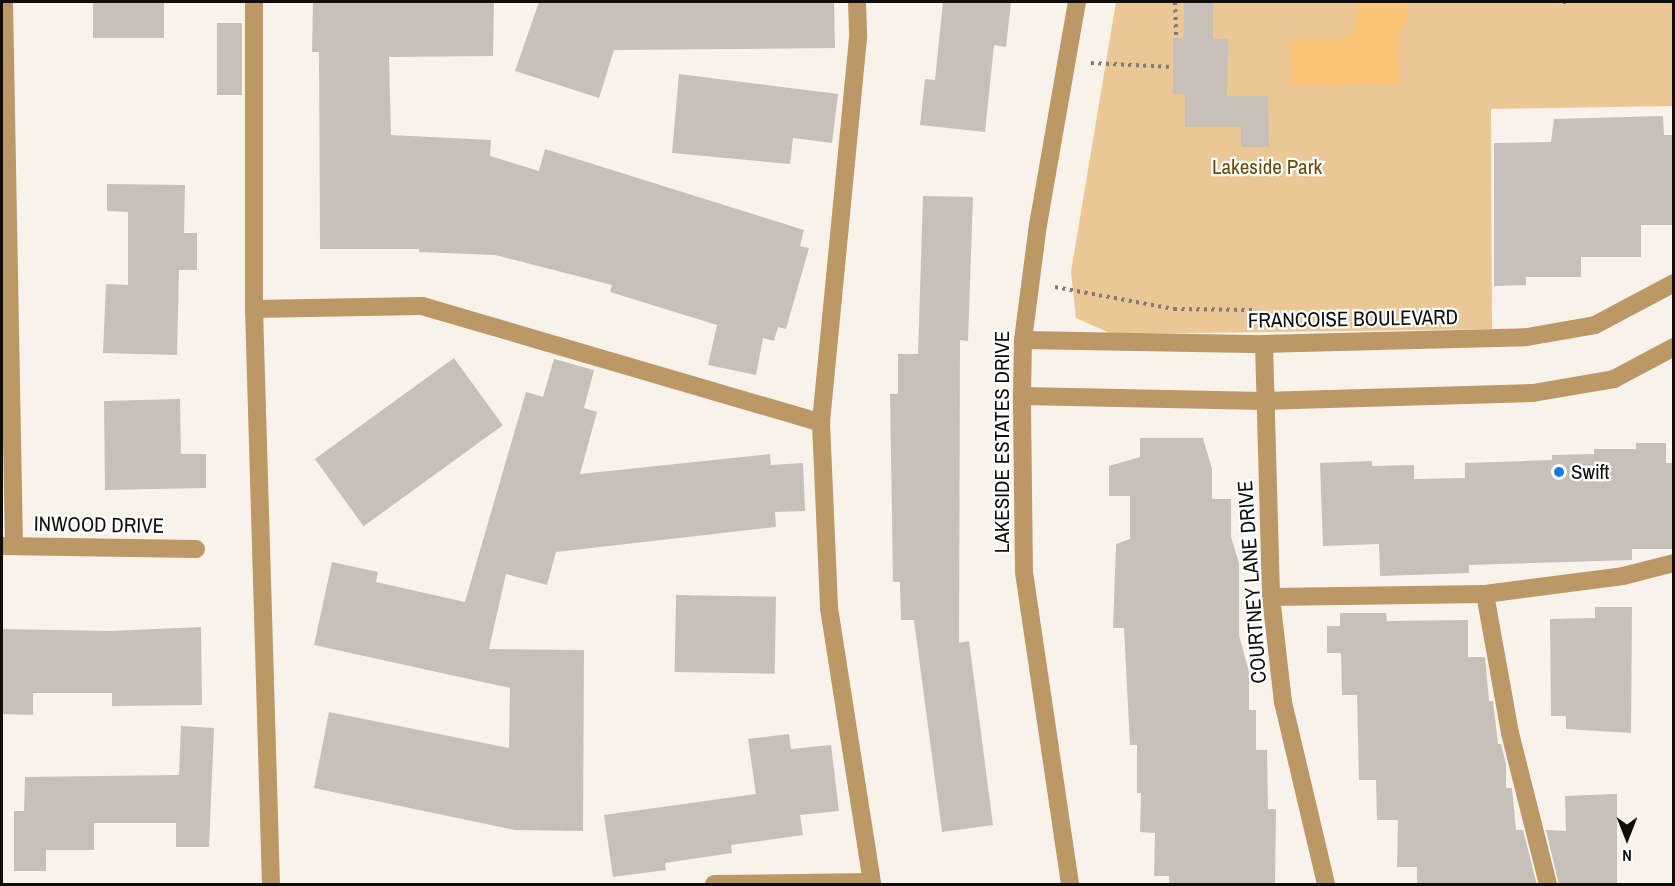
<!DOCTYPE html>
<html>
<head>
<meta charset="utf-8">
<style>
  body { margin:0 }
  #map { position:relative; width:1675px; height:886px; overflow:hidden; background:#f9f2ea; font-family:"Archivo Narrow",sans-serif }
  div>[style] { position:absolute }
  .green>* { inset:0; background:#ebc796 }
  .water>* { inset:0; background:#fbc578 }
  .building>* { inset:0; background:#c6c0b8; transform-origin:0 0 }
  .path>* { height:4px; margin-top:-2px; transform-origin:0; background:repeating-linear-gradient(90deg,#807b76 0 3px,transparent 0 7.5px) }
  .minor>* { height:18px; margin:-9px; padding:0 9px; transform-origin:9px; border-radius:9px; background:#bc9867 }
  .dots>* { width:16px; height:16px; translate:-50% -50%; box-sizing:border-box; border:3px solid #fff; border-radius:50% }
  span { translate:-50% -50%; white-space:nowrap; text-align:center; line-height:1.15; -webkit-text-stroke:4.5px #fff; paint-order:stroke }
  .park-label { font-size:21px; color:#6b4809 }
  .street-label { font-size:21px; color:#100e0b }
  .poi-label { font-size:21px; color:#100e0b }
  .left { translate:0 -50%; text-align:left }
  .frame { position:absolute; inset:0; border:3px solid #100e0b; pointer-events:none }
  .north { position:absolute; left:1597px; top:808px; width:60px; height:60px; -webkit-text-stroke:4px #fff; paint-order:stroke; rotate:180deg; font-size:16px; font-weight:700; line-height:24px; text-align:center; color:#100e0b }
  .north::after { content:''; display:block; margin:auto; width:21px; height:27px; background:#100e0b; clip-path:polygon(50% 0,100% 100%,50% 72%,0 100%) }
</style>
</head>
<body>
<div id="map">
  <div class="green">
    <i style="clip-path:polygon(1116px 2px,1673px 2px,1673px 106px,1491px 109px,1492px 329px,1112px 334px,1076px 318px,1071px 272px)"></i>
  </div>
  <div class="water">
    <i style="clip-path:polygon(1359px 2px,1407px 2px,1408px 19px,1398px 38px,1399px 84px,1291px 86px,1290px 39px,1344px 39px,1354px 30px)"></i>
  </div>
  <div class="building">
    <i style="left:93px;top:2px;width:71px;height:36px"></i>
    <i style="clip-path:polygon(313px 2px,494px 2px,493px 56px,389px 57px,391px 135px,491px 140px,490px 156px,539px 171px,545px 149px,804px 230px,800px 246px,809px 248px,786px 329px,778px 327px,774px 341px,763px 338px,756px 375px,708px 365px,717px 325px,610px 292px,612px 285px,495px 255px,419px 252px,419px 249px,320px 249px,319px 52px,312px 52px)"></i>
    <i style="clip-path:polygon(539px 2px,834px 2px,835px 48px,614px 50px,599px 98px,515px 71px)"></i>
    <i style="clip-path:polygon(943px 2px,1011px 2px,1006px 47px,994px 45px,985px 132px,920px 125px,925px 79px,935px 80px)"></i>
    <i style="clip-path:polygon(1184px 3px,1213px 3px,1213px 39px,1228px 39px,1227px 96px,1268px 96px,1269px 147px,1241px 147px,1241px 127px,1185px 127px,1185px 95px,1173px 94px,1173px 38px,1184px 38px)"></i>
    <i style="left:217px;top:23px;width:25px;height:72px"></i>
    <i style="clip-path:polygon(679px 74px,838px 94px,832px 143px,793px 138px,790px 164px,672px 153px)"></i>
    <i style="clip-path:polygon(1663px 116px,1664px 135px,1674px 135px,1674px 225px,1641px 225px,1641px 257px,1581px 257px,1581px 277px,1526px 277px,1526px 285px,1494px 286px,1494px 143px,1551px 142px,1554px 119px)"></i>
    <i style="clip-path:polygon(107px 184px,185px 185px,184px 233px,197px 233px,197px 270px,179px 270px,177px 355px,103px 353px,106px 284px,128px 285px,128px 212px,107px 211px)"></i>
    <i style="clip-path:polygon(923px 196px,973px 197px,968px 341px,960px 340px,959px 643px,969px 641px,993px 825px,942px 832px,914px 620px,901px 620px,900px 582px,893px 582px,890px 394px,898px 394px,898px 354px,918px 354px)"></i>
    <i style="left:454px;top:358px;width:83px;height:172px;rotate:54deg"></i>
    <i style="clip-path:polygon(554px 359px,594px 370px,584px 408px,597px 412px,580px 474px,770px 454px,771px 465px,803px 463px,805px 511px,775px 512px,776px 527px,556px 552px,547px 585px,506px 574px,489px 649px,584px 650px,583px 831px,515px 830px,314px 788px,329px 712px,509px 748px,510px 688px,314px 645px,332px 562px,378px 572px,376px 582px,465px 602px,526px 392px,543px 397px)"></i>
    <i style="clip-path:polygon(180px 399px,181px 454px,206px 454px,206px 488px,105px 490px,104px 401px)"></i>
    <i style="clip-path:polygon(1140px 438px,1203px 438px,1212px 469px,1212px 499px,1231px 499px,1231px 537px,1239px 563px,1239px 635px,1249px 672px,1249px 710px,1256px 710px,1256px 750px,1267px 750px,1268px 809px,1276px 809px,1275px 885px,1169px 885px,1169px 876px,1154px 876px,1155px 833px,1140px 832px,1141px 793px,1137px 793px,1137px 745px,1130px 745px,1124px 628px,1113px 628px,1116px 544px,1130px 539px,1130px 496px,1109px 496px,1109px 466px,1140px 457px)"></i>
    <i style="clip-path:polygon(1636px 443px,1666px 443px,1666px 463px,1674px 463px,1672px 549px,1632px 549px,1632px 560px,1469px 565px,1469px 573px,1380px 576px,1379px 544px,1323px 546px,1320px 463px,1372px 461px,1372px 466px,1414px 465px,1414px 479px,1465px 478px,1465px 463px,1552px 460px,1552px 455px,1594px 454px,1594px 449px,1636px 449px)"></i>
    <i style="left:676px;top:595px;width:100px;height:77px;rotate:1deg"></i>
    <i style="clip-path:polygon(1595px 607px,1632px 607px,1631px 733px,1566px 729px,1566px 716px,1551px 716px,1550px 619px,1595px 618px)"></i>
    <i style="clip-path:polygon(1340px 613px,1386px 613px,1387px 621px,1468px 620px,1468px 657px,1485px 657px,1489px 701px,1493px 701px,1498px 744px,1501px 744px,1506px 764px,1506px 788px,1512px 788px,1516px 830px,1523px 830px,1537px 885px,1417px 885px,1417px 867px,1397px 867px,1398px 820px,1377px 820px,1376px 780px,1359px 780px,1357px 695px,1342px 695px,1341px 653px,1327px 653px,1327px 626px,1340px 626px)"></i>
    <i style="clip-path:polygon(201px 627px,202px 705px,112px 706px,112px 693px,33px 693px,33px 715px,2px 714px,2px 629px,111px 631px)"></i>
    <i style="clip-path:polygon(181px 726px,214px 728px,209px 847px,176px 847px,176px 823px,94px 823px,94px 850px,46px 850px,46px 871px,14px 871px,14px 811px,24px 811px,25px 777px,179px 775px)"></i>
    <i style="clip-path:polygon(789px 734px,791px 749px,831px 745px,839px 811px,800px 815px,803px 835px,731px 845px,732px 853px,665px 863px,666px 870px,613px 877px,604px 815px,756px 794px,748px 739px)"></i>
    <i style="clip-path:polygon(1617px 794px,1617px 885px,1559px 885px,1546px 830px,1566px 831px,1565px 796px)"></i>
  </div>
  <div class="path">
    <i style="left:1175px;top:2px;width:36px;rotate:88deg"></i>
    <i style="left:1563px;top:2px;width:7px"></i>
    <i style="left:1091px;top:63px;width:82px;rotate:2.8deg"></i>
    <i style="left:1055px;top:287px;width:121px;rotate:10.5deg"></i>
    <i style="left:1174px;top:309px;width:82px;rotate:0.7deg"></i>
  </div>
  <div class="minor">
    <i style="left:4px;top:2px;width:544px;rotate:88.95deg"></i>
    <i style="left:254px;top:2px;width:307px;rotate:90deg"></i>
    <i style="left:254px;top:309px;width:575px;rotate:88.31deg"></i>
    <i style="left:857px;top:2px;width:36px;rotate:88deg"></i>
    <i style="left:858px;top:38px;width:387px;rotate:95.5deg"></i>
    <i style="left:821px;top:423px;width:185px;rotate:87.5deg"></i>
    <i style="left:829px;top:608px;width:279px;rotate:81.1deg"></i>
    <i style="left:254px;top:309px;width:168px;rotate:-1deg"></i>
    <i style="left:422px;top:306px;width:416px;rotate:16.3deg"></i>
    <i style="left:1023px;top:340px;width:241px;rotate:1deg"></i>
    <i style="left:1264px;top:344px;width:263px;rotate:-1.5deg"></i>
    <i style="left:1527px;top:337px;width:69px;rotate:-10deg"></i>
    <i style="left:1595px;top:325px;width:89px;rotate:-28deg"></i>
    <i style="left:1264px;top:344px;width:253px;rotate:88.4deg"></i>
    <i style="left:1271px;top:597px;width:106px;rotate:83.5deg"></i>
    <i style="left:1283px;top:702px;width:187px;rotate:76.7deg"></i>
    <i style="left:1022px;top:396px;width:242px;rotate:1.2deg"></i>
    <i style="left:1264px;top:401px;width:269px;rotate:-1.7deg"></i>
    <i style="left:1533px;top:393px;width:82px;rotate:-9.8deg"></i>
    <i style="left:1614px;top:379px;width:68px;rotate:-28.1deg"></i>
    <i style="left:2px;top:546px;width:194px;rotate:0.9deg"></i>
    <i style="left:1485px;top:594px;width:141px;rotate:79.8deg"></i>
    <i style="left:1510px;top:733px;width:156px;rotate:75.9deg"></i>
    <i style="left:1271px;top:597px;width:214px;rotate:-0.8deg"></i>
    <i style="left:1485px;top:594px;width:139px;rotate:-7.4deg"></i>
    <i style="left:1623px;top:576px;width:53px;rotate:-14.3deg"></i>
    <i style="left:714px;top:884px;width:157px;rotate:-0.7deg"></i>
    <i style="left:1070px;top:884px;width:315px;rotate:-98.4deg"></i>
    <i style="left:1024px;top:572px;width:176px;rotate:-90.7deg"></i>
    <i style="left:1022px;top:396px;width:56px;rotate:-89deg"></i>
    <i style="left:1023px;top:340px;width:116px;rotate:-82.6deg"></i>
    <i style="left:1038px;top:225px;width:226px;rotate:-80.1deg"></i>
  </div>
  <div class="dots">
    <i style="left:1559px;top:472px;background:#1a7ae3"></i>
  </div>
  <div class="park-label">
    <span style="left:1267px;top:167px">Lakeside Park</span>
  </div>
  <div class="street-label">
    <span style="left:1353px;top:319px;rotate:-1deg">FRANCOISE BOULEVARD</span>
    <span style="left:1002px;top:442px;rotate:-90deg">LAKESIDE ESTATES DRIVE</span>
    <span style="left:99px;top:525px;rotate:1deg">INWOOD DRIVE</span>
    <span style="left:1252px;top:582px;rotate:-94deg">COURTNEY LANE DRIVE</span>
  </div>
  <div class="poi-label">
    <span class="left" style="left:1571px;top:472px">Swift</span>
  </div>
  <div class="frame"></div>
  <div class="north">N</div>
</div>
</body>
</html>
